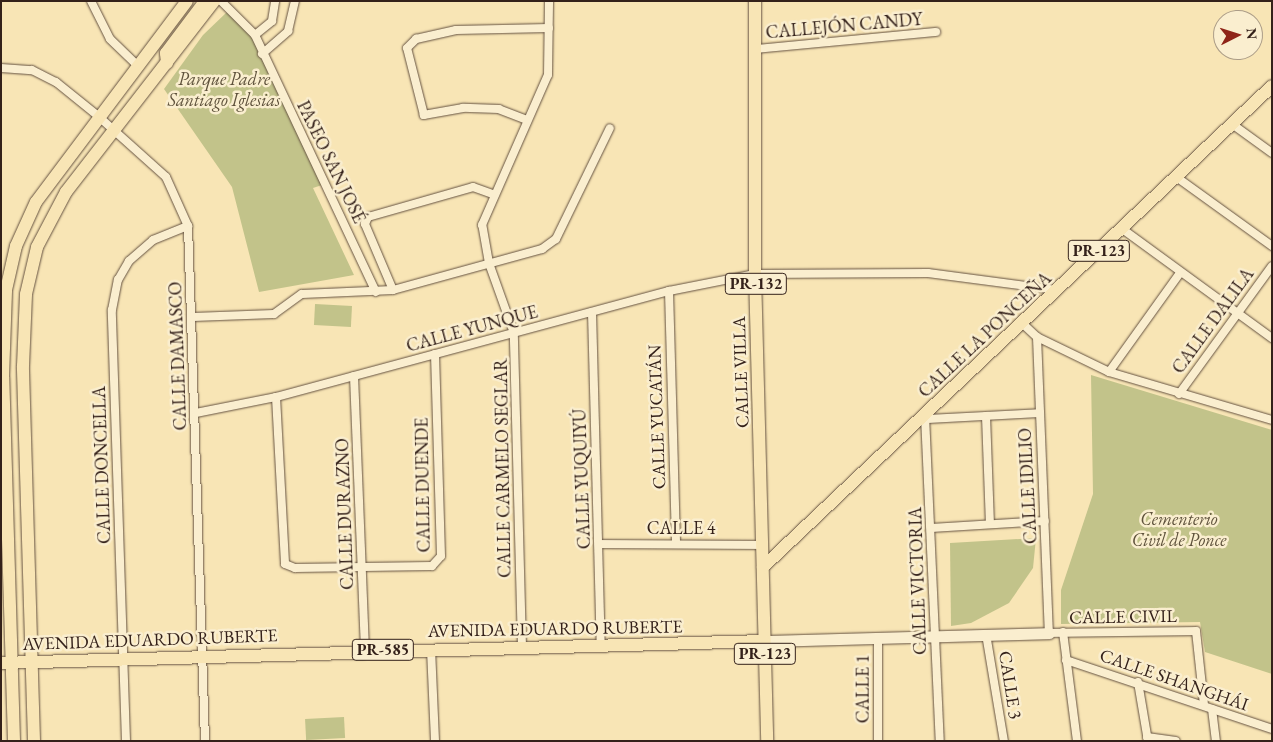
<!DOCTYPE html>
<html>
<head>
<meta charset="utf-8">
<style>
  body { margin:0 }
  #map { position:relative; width:1273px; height:742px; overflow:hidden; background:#f8e5b5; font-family:"EB Garamond",serif }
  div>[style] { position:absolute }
  .green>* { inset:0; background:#c2c38a; transform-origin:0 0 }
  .roads { filter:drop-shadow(0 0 1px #655241) drop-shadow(0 0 1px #655241) }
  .street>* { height:8px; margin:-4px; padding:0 4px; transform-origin:4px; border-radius:4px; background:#faeecf }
  .secondary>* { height:11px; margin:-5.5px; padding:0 5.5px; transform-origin:5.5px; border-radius:5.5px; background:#faeecf }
  .primary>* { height:12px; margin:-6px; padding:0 6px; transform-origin:6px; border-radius:6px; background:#f8e5b5 }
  span { translate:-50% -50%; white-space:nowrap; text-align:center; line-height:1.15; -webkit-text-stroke:5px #faeecf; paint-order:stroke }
  .shield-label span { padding:1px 4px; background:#faeecf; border:1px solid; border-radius:4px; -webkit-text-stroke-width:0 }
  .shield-label { font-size:16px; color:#34211a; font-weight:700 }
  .street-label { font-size:18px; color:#34211a }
  .park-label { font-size:18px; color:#5f523c; font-style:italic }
  .frame { position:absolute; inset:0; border:2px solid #34211a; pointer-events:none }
  .north { position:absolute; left:1213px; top:10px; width:50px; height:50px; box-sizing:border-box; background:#faeecf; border:1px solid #ab9c87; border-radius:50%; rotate:85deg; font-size:14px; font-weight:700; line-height:20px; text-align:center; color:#34211a }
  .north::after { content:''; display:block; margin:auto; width:18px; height:22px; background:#8f2418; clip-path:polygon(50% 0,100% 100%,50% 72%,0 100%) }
</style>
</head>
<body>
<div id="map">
  <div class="green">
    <i style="clip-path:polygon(227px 12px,246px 25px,322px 185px,313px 188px,354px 275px,259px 292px,232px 187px,164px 89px,203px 35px)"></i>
    <i style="left:352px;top:306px;width:21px;height:37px;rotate:93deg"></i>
    <i style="clip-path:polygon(1091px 375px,1272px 430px,1272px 674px,1205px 652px,1200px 622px,1061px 624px,1061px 590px,1093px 494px)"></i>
    <i style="clip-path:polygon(1036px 538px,1033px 568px,1009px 603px,971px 623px,951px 626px,950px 543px)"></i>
    <i style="left:344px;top:717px;width:21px;height:39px;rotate:87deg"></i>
  </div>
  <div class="roads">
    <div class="street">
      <i style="left:91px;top:1px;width:42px;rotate:63.4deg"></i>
      <i style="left:110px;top:39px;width:37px;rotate:44deg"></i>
      <i style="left:221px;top:1px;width:48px;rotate:45deg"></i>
      <i style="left:255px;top:35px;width:284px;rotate:64.8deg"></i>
      <i style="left:255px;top:35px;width:22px;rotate:-39deg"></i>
      <i style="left:272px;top:21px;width:20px;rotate:-81deg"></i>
      <i style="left:756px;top:49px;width:181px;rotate:-5.4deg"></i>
      <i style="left:262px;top:54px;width:35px;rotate:-41deg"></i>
      <i style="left:288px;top:31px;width:31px;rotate:-77deg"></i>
      <i style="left:1px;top:68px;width:31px;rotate:4deg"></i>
      <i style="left:32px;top:70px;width:27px;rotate:27deg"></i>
      <i style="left:56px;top:82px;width:54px;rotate:39deg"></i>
      <i style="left:98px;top:116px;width:91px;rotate:41.9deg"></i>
      <i style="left:166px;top:177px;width:54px;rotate:65.8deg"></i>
      <i style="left:188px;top:226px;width:515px;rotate:88.11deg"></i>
      <i style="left:527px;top:120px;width:30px;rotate:-159deg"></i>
      <i style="left:499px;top:109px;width:36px;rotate:-178deg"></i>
      <i style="left:463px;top:108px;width:40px;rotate:170deg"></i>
      <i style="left:424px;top:115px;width:69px;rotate:-104.2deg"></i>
      <i style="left:407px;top:48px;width:13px;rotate:-45deg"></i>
      <i style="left:416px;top:39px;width:41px;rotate:-12.7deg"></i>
      <i style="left:456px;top:30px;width:93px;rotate:-1.2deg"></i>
      <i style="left:1232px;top:124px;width:49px;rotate:35.9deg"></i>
      <i style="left:1175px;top:176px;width:120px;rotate:35.8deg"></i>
      <i style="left:1121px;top:228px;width:187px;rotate:36.1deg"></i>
      <i style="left:393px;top:290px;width:72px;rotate:-113deg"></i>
      <i style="left:365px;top:224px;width:8px;rotate:-67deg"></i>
      <i style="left:368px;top:217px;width:109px;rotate:-15.9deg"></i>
      <i style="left:473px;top:187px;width:20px;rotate:20deg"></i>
      <i style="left:669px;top:291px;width:251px;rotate:88.4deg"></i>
      <i style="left:592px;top:312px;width:333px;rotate:88.5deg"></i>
      <i style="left:193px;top:317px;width:81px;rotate:-2.1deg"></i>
      <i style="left:274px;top:314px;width:34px;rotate:-36deg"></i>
      <i style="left:302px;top:294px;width:91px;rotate:-2.5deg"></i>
      <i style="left:393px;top:290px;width:155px;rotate:-15.4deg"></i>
      <i style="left:542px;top:249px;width:17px;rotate:-36deg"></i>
      <i style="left:556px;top:239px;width:123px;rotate:-64.1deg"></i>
      <i style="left:1023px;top:324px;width:19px;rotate:43deg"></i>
      <i style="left:1037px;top:337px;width:80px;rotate:25.9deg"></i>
      <i style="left:1109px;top:372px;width:170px;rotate:16.4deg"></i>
      <i style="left:1037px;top:337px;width:296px;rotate:87.7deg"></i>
      <i style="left:1049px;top:633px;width:147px;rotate:-0.8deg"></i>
      <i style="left:1196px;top:631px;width:74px;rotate:83.8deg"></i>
      <i style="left:1109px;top:372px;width:122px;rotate:-54.4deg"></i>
      <i style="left:354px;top:376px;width:275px;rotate:87.7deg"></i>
      <i style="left:1179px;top:394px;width:158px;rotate:-54deg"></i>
      <i style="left:276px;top:397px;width:167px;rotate:86.9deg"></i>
      <i style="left:285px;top:564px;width:11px;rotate:22deg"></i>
      <i style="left:295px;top:568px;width:137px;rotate:-0.8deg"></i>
      <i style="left:432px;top:566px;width:13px;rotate:-48deg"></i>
      <i style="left:441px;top:556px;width:202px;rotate:-91.7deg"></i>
      <i style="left:196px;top:413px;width:82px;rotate:-11.3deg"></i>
      <i style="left:276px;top:397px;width:407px;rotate:-15.1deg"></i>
      <i style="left:669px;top:291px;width:88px;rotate:-11.2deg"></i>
      <i style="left:755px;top:274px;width:173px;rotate:-0.3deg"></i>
      <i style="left:928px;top:273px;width:131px;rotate:7.5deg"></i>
      <i style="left:925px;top:416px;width:325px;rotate:87.4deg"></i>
      <i style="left:986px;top:416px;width:108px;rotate:87.9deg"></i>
      <i style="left:927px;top:419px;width:113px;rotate:-3deg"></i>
      <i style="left:931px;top:528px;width:114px;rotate:-3.5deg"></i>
      <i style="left:599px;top:544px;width:164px;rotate:0.3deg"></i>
      <i style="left:1063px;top:632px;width:110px;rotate:82.7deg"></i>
      <i style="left:986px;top:634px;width:109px;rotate:80.5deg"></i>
      <i style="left:522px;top:647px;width:314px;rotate:-91.5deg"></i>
      <i style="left:514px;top:333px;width:74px;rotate:-109.7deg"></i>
      <i style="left:489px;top:263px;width:39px;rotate:-100deg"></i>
      <i style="left:482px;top:225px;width:164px;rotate:-66.3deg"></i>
      <i style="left:548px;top:75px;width:74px;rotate:-89.2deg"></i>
      <i style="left:431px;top:649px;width:92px;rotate:87.5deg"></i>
      <i style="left:1066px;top:660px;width:217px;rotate:18.5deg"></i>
      <i style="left:1138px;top:682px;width:60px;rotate:80.4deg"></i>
      <i style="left:1212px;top:709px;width:32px;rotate:83deg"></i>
      <i style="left:1147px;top:737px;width:29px;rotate:8deg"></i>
      <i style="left:126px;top:741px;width:431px;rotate:-91.9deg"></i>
      <i style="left:112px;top:310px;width:31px;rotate:-79deg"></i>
      <i style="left:118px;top:280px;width:22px;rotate:-60deg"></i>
      <i style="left:129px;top:261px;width:32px;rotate:-41deg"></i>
      <i style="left:153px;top:240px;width:38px;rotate:-22deg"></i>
      <i style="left:878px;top:741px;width:104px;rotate:-90deg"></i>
    </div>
    <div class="secondary">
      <i style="left:764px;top:641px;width:285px;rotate:-1.6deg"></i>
    </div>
    <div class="primary">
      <i style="left:755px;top:1px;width:273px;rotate:90deg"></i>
      <i style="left:755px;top:274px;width:467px;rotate:88.5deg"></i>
      <i style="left:167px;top:63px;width:10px;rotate:-96deg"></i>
      <i style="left:166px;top:53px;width:60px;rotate:-53.1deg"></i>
      <i style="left:763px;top:567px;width:700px;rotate:-43.38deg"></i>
      <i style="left:1px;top:663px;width:763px;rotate:-1.65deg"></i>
      <i style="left:14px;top:741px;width:364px;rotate:-91.7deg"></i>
      <i style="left:3px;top:377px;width:87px;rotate:-88deg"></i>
      <i style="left:6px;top:290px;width:45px;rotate:-77.2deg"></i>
      <i style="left:16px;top:246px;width:48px;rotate:-65.6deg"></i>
      <i style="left:36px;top:202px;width:251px;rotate:-53.1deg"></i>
      <i style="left:34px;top:741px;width:375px;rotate:-91.7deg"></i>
      <i style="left:23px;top:366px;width:72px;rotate:-87.6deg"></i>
      <i style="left:26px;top:294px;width:48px;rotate:-76.8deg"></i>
      <i style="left:37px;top:247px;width:62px;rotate:-62.2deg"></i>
      <i style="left:66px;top:192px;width:242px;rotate:-52.2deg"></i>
    </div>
  </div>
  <div class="shield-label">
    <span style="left:1099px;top:251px">PR-123</span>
    <span style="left:756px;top:284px">PR-132</span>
    <span style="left:383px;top:650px">PR-585</span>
    <span style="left:765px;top:654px">PR-123</span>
  </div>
  <div class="street-label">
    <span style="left:844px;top:26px;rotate:-5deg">CALLEJÓN CANDY</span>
    <span style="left:331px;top:162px;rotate:64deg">PASEO SAN JOSÉ</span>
    <span style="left:1213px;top:321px;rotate:-54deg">CALLE DALILA</span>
    <span style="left:472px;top:329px;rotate:-15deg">CALLE YUNQUE</span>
    <span style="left:985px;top:335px;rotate:-43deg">CALLE LA PONCEÑA</span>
    <span style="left:178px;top:356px;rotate:-92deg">CALLE DAMASCO</span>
    <span style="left:741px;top:372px;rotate:-92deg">CALLE VILLA</span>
    <span style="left:657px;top:417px;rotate:-92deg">CALLE YUCATÁN</span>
    <span style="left:102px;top:465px;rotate:-92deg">CALLE DONCELLA</span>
    <span style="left:503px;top:468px;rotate:-91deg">CALLE CARMELO SEGLAR</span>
    <span style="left:582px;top:479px;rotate:-92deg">CALLE YUQUIYÚ</span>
    <span style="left:423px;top:485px;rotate:-91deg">CALLE DUENDE</span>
    <span style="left:1028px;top:486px;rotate:-93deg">CALLE IDILIO</span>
    <span style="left:345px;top:514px;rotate:-92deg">CALLE DURAZNO</span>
    <span style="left:681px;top:528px">CALLE 4</span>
    <span style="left:918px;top:581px;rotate:-92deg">CALLE VICTORIA</span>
    <span style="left:1123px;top:617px;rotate:-1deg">CALLE CIVIL</span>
    <span style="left:555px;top:629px;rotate:-1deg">AVENIDA EDUARDO RUBERTE</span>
    <span style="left:150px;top:640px;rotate:-2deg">AVENIDA EDUARDO RUBERTE</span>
    <span style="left:1174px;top:680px;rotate:19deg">CALLE SHANGHÁI</span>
    <span style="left:1010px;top:685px;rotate:81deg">CALLE 3</span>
    <span style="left:863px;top:689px;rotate:-90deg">CALLE 1</span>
  </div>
  <div class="park-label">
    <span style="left:224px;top:90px">Parque Padre<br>Santiago Iglesias</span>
    <span style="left:1179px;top:530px">Cementerio<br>Civil de Ponce</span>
  </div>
  <div class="frame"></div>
  <div class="north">N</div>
</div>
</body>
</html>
